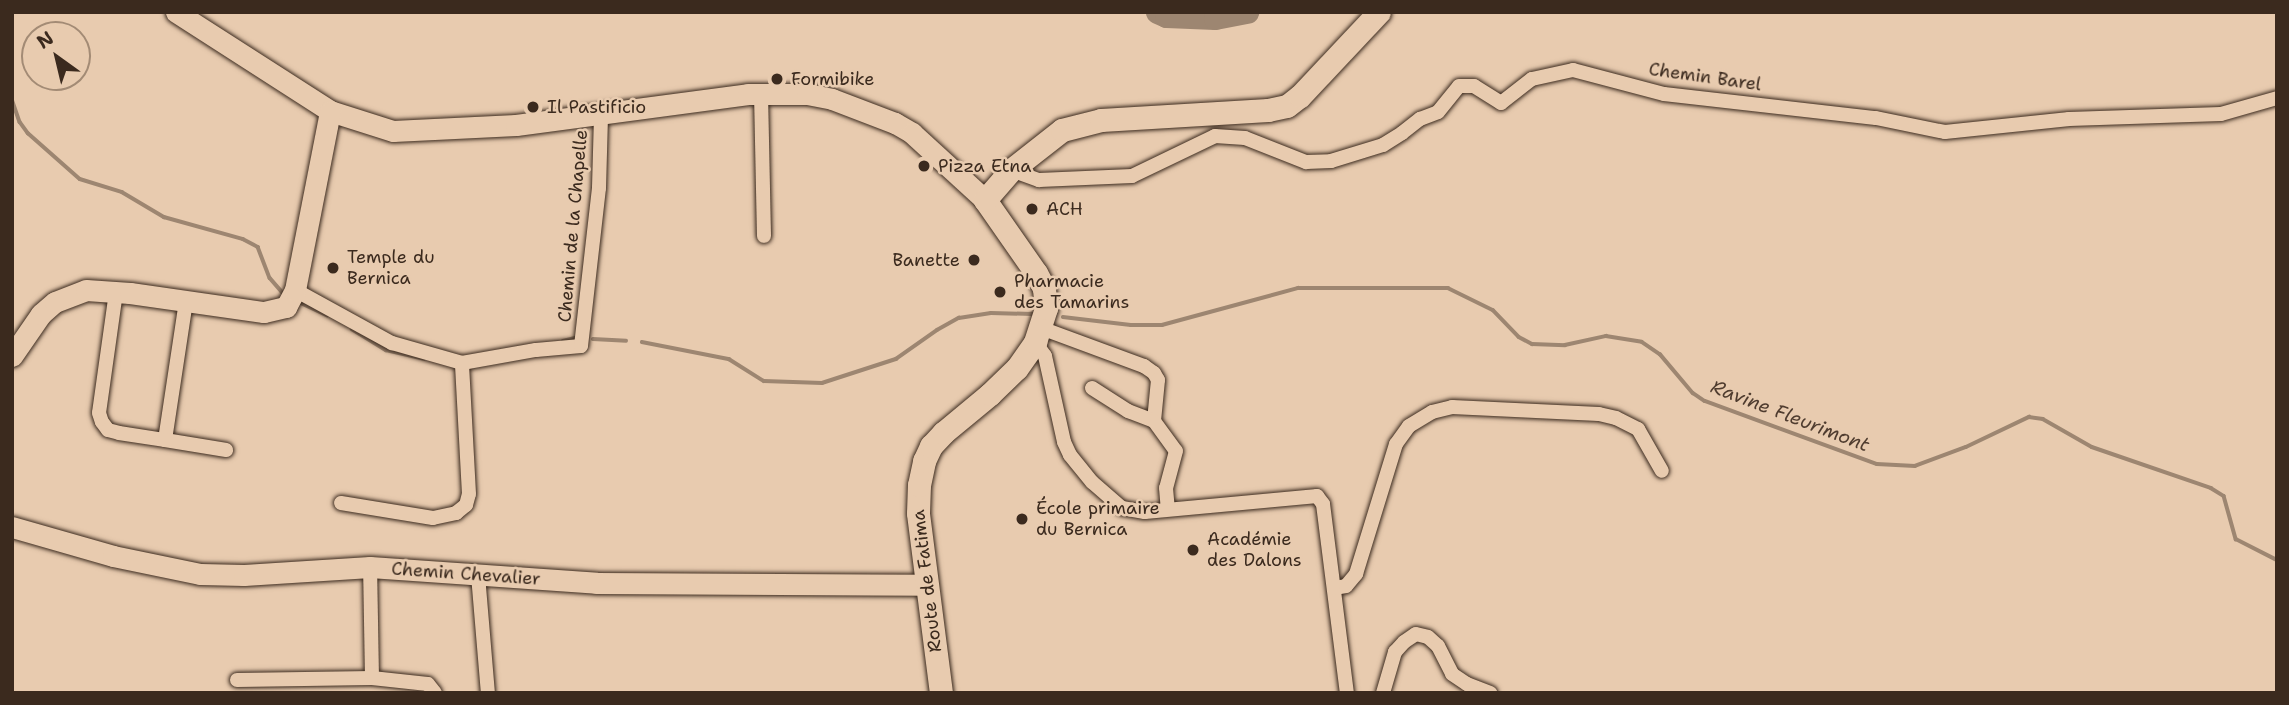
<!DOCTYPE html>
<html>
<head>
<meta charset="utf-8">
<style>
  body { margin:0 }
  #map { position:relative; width:2289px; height:705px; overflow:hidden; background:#e8cbaf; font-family:"Shantell Sans",sans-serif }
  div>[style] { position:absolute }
  .stream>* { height:3.5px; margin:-1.75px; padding:0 1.75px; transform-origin:1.75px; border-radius:1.75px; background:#9d8671 }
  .river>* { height:23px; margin:-11.5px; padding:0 11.5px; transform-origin:11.5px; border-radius:11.5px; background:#9d8671 }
  .roads { filter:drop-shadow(0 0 2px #3b2a1e) drop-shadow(0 0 2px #3b2a1e) }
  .street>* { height:14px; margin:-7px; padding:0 7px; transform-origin:7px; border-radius:7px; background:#e8cbaf }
  .secondary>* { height:21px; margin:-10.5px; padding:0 10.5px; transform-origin:10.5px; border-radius:10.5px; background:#e8cbaf }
  .primary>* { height:23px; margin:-11.5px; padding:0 11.5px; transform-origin:11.5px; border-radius:11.5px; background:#e8cbaf }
  .dots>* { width:19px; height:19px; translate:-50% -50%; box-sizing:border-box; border:4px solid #e8cbaf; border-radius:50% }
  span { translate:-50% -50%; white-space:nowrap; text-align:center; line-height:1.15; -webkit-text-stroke:5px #e8cbaf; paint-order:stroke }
  .street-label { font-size:18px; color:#3b2a1e }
  .poi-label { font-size:18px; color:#3b2a1e }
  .left { translate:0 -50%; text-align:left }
  .right { translate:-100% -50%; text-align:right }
  .water-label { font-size:19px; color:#4f3c2f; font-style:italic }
  .frame { position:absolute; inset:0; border:14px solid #3b2a1e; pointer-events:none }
  .north { position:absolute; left:21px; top:21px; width:70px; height:70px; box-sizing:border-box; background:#e8cbaf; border:2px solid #a38b75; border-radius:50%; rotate:326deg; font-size:19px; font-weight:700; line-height:28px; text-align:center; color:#3b2a1e }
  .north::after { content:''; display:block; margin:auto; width:24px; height:32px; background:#3b2a1e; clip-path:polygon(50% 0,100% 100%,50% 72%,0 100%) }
</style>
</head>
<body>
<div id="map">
  <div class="stream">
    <i style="left:12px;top:99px;width:24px;rotate:71deg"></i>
    <i style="left:20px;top:122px;width:14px;rotate:54deg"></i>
    <i style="left:28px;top:133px;width:69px;rotate:41.5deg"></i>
    <i style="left:80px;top:179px;width:44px;rotate:17.2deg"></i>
    <i style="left:122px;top:192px;width:49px;rotate:30.8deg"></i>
    <i style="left:164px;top:217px;width:82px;rotate:15.6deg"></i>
    <i style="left:243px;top:239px;width:17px;rotate:28deg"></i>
    <i style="left:258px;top:247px;width:33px;rotate:69deg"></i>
    <i style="left:270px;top:278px;width:20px;rotate:49deg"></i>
    <i style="left:301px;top:303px;width:29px;rotate:25deg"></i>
    <i style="left:1063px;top:317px;width:68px;rotate:6.7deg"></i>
    <i style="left:1131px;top:325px;width:31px"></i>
    <i style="left:1162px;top:325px;width:141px;rotate:-15.2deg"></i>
    <i style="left:1298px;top:288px;width:150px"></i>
    <i style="left:1448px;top:288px;width:50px;rotate:26.1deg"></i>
    <i style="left:1493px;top:310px;width:37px;rotate:46deg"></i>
    <i style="left:1519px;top:337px;width:15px;rotate:28deg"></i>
    <i style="left:1532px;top:344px;width:33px;rotate:2deg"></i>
    <i style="left:1565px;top:345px;width:42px;rotate:-12.4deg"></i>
    <i style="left:1606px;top:336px;width:36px;rotate:9deg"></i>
    <i style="left:1642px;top:342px;width:22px;rotate:34deg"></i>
    <i style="left:1660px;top:354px;width:51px;rotate:49.8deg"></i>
    <i style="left:1693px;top:393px;width:14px;rotate:34deg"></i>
    <i style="left:1705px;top:401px;width:183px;rotate:20.1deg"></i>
    <i style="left:1877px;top:464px;width:38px;rotate:3deg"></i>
    <i style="left:1915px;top:466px;width:54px;rotate:-20.4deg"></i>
    <i style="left:1966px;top:447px;width:70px;rotate:-25.5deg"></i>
    <i style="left:2029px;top:417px;width:14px;rotate:8deg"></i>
    <i style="left:2043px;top:419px;width:56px;rotate:29.7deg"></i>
    <i style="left:2092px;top:447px;width:126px;rotate:19deg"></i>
    <i style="left:2211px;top:488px;width:15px;rotate:32deg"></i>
    <i style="left:2224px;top:496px;width:45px;rotate:74.4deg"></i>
    <i style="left:2236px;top:539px;width:46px;rotate:27.1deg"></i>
    <i style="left:352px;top:329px;width:40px;rotate:32deg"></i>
    <i style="left:386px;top:350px;width:39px;rotate:13deg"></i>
    <i style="left:593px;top:339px;width:33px;rotate:3deg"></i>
    <i style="left:563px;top:341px;width:12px;rotate:-14deg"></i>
    <i style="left:642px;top:342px;width:89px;rotate:11.1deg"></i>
    <i style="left:729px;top:359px;width:41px;rotate:32.2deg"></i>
    <i style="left:764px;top:381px;width:58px;rotate:2deg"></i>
    <i style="left:822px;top:383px;width:78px;rotate:-18deg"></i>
    <i style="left:896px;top:359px;width:50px;rotate:-35.3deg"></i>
    <i style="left:937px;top:330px;width:25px;rotate:-29deg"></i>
    <i style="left:959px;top:318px;width:32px;rotate:-9deg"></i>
    <i style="left:991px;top:313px;width:42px;rotate:1.4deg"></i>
  </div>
  <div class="river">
    <i style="left:1157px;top:12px;width:10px;rotate:24deg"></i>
    <i style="left:1166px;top:16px;width:49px;rotate:2.3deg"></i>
    <i style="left:1215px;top:18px;width:33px;rotate:-11deg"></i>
  </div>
  <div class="roads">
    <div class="street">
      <i style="left:761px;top:93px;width:143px;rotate:88.8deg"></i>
      <i style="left:1011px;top:170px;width:30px;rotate:20deg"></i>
      <i style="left:1039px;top:180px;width:93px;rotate:-2.5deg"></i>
      <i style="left:1132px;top:176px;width:92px;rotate:-25.7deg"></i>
      <i style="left:1215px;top:136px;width:30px;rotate:4deg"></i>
      <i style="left:1245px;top:138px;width:66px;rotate:21.5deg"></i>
      <i style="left:1306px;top:162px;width:25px;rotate:-2deg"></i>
      <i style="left:1331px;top:161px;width:54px;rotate:-17.1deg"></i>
      <i style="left:1383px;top:145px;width:22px;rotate:-32deg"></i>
      <i style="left:1402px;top:133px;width:23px;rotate:-38deg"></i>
      <i style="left:1420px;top:119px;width:19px;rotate:-21deg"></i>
      <i style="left:1438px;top:112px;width:33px;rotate:-51deg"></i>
      <i style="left:1459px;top:86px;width:15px"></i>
      <i style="left:1474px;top:86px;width:32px;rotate:32deg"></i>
      <i style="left:1501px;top:103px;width:39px;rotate:-38deg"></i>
      <i style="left:1532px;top:79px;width:42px;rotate:-12.4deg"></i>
      <i style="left:1573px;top:70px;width:94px;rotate:14.8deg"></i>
      <i style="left:1664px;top:94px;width:213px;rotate:6.5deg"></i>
      <i style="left:1876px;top:118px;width:70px;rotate:11.5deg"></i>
      <i style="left:1945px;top:132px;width:125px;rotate:-6deg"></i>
      <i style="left:2069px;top:119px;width:152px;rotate:-1.9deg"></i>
      <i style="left:2221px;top:114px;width:58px;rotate:-15.9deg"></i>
      <i style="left:295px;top:290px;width:111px;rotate:28.7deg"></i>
      <i style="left:392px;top:343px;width:73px;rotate:15.9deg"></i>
      <i style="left:462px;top:363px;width:75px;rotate:-10deg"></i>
      <i style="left:536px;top:350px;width:45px;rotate:-5.1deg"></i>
      <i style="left:581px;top:346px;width:159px;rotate:-83.5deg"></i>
      <i style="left:599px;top:188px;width:73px;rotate:-88.4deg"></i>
      <i style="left:116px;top:292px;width:122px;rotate:98deg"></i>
      <i style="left:99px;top:413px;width:9px;rotate:72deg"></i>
      <i style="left:102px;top:422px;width:10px;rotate:53deg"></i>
      <i style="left:108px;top:430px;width:11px;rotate:15deg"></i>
      <i style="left:119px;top:433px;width:47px;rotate:8.7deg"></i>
      <i style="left:165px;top:440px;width:141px;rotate:-81.4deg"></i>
      <i style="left:1041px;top:328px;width:110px;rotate:20.3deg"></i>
      <i style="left:1144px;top:366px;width:12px;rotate:35deg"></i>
      <i style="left:1154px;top:373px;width:8px;rotate:60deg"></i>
      <i style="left:1158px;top:380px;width:41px;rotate:95.6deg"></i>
      <i style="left:1035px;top:342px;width:17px;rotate:54deg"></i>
      <i style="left:1045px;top:356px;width:88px;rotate:77.5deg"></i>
      <i style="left:1064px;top:442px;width:14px;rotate:65deg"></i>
      <i style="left:1070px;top:455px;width:35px;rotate:51deg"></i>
      <i style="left:1092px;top:482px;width:40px;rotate:41deg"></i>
      <i style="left:1122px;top:508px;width:23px;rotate:10deg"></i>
      <i style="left:1145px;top:512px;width:173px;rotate:-5.3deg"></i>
      <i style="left:1317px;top:496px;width:10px;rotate:53deg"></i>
      <i style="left:1323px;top:504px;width:191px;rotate:82.8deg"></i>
      <i style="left:1092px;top:388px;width:43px;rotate:32.6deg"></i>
      <i style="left:1128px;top:411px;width:28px;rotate:21deg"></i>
      <i style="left:1154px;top:421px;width:37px;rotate:54deg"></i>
      <i style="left:1176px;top:451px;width:38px;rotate:105deg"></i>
      <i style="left:1166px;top:488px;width:21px;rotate:85deg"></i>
      <i style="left:165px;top:440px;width:62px;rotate:9.3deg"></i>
      <i style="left:341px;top:503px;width:93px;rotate:9.3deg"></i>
      <i style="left:433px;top:518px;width:24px;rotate:-12deg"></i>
      <i style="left:456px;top:513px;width:13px;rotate:-39deg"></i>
      <i style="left:466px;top:505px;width:11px;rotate:-75deg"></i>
      <i style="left:469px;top:494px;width:131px;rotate:-93.1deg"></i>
      <i style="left:478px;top:575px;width:118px;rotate:85.2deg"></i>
      <i style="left:1334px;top:588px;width:12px;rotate:-9deg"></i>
      <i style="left:1346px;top:586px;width:16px;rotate:-50deg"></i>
      <i style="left:1356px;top:574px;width:136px;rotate:-72.9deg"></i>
      <i style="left:1396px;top:444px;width:22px;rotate:-54deg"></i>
      <i style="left:1409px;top:426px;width:27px;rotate:-31deg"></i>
      <i style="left:1432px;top:412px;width:21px;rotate:-14deg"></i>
      <i style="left:1452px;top:407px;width:147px;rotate:2.7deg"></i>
      <i style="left:1599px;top:414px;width:17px;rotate:13deg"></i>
      <i style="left:1616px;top:418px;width:25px;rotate:27deg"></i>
      <i style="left:1638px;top:429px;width:48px;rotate:60.3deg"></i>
      <i style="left:372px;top:678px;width:56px;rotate:6.1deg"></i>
      <i style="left:428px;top:684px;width:11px;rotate:52deg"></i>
      <i style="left:237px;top:680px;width:135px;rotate:-0.8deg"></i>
      <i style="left:372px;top:678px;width:111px;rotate:-91deg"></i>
      <i style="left:1383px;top:693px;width:43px;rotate:-73.7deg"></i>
      <i style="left:1395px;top:652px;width:13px;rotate:-48deg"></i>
      <i style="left:1404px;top:642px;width:14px;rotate:-34deg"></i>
      <i style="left:1416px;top:634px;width:12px;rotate:14deg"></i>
      <i style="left:1428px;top:637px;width:13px;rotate:42deg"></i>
      <i style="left:1438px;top:646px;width:31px;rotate:63deg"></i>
      <i style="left:1452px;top:674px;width:18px;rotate:34deg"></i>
      <i style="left:1467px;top:684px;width:25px;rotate:21deg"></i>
    </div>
    <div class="secondary">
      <i style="left:176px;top:12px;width:183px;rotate:32.7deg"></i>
      <i style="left:330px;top:111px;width:66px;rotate:17.6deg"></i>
      <i style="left:393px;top:131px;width:123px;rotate:-2.8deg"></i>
      <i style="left:516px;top:125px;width:234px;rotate:-7.6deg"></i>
      <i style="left:748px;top:94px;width:59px"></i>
      <i style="left:807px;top:94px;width:25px;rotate:11deg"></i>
      <i style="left:832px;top:99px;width:67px;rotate:20.9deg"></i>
      <i style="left:895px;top:123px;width:20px;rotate:30deg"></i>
      <i style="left:912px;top:133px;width:99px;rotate:42.5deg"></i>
      <i style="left:12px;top:356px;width:51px;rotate:-55.4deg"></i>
      <i style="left:41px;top:314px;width:18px;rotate:-41deg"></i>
      <i style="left:55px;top:302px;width:33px;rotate:-21deg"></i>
      <i style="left:86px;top:290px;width:44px;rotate:3.9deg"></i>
      <i style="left:130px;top:293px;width:135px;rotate:8.1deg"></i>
      <i style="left:264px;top:312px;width:23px;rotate:-13deg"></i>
      <i style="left:286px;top:307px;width:19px;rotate:-62deg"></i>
      <i style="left:295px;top:290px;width:182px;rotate:-78.9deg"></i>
      <i style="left:12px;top:527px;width:105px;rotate:16deg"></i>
      <i style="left:113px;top:556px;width:89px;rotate:11.7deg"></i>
      <i style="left:200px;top:574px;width:44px;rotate:1.3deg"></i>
      <i style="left:244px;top:575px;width:126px;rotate:-3.6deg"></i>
      <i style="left:370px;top:567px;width:227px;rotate:4deg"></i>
      <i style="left:596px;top:583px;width:331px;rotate:0.3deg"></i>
    </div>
    <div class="primary">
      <i style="left:941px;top:693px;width:181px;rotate:-97.3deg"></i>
      <i style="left:918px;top:513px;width:28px;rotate:-88deg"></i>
      <i style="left:919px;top:485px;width:25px;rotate:-78deg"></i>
      <i style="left:924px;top:461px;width:17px;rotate:-65deg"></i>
      <i style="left:931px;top:446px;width:18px;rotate:-47deg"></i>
      <i style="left:943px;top:433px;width:61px;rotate:-39.7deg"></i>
      <i style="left:990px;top:394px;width:37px;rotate:-44deg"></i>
      <i style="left:1017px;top:368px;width:32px;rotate:-55deg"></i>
      <i style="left:1035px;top:342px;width:36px;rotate:-72deg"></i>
      <i style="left:1046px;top:308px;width:20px;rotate:-96deg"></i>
      <i style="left:1044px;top:288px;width:17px;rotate:-118deg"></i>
      <i style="left:1036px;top:273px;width:89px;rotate:-124.9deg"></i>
      <i style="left:985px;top:200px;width:40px;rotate:-49deg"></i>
      <i style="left:1011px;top:170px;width:65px;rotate:-38.1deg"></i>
      <i style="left:1062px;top:130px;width:40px;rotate:-14.4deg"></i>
      <i style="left:1101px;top:120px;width:167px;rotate:-3.4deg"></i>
      <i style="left:1268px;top:110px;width:19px;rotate:-12deg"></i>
      <i style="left:1287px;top:106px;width:16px;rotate:-38deg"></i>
      <i style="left:1300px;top:96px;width:115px;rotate:-46.8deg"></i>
    </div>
  </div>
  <div class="dots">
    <i style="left:777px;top:79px;background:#3b2a1e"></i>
    <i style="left:533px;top:107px;background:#3b2a1e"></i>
    <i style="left:924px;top:166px;background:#3b2a1e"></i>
    <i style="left:1032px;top:209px;background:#3b2a1e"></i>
    <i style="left:974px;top:260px;background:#3b2a1e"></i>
    <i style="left:333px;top:268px;background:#3b2a1e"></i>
    <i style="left:1000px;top:292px;background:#3b2a1e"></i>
    <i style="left:1022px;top:519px;background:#3b2a1e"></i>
    <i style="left:1193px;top:550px;background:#3b2a1e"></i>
  </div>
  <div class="street-label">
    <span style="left:1705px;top:77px;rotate:8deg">Chemin Barel</span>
    <span style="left:573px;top:226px;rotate:-85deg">Chemin de la Chapelle</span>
    <span style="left:466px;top:574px;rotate:4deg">Chemin Chevalier</span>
    <span style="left:927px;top:581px;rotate:-97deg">Route de Fatima</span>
  </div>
  <div class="poi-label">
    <span class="left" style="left:791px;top:79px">Formibike</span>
    <span class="left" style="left:547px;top:107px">Il Pastificio</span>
    <span class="left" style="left:938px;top:166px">Pizza Etna</span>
    <span class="left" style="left:1046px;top:209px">ACH</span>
    <span class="left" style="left:347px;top:268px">Temple du<br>Bernica</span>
    <span class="right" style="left:960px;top:260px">Banette</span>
    <span class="left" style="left:1014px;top:292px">Pharmacie<br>des Tamarins</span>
    <span class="left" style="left:1036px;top:519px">École primaire<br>du Bernica</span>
    <span class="left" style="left:1207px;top:550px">Académie<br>des Dalons</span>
  </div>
  <div class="water-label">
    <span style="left:1790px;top:416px;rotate:21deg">Ravine Fleurimont</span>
  </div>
  <div class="frame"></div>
  <div class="north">N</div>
</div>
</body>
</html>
